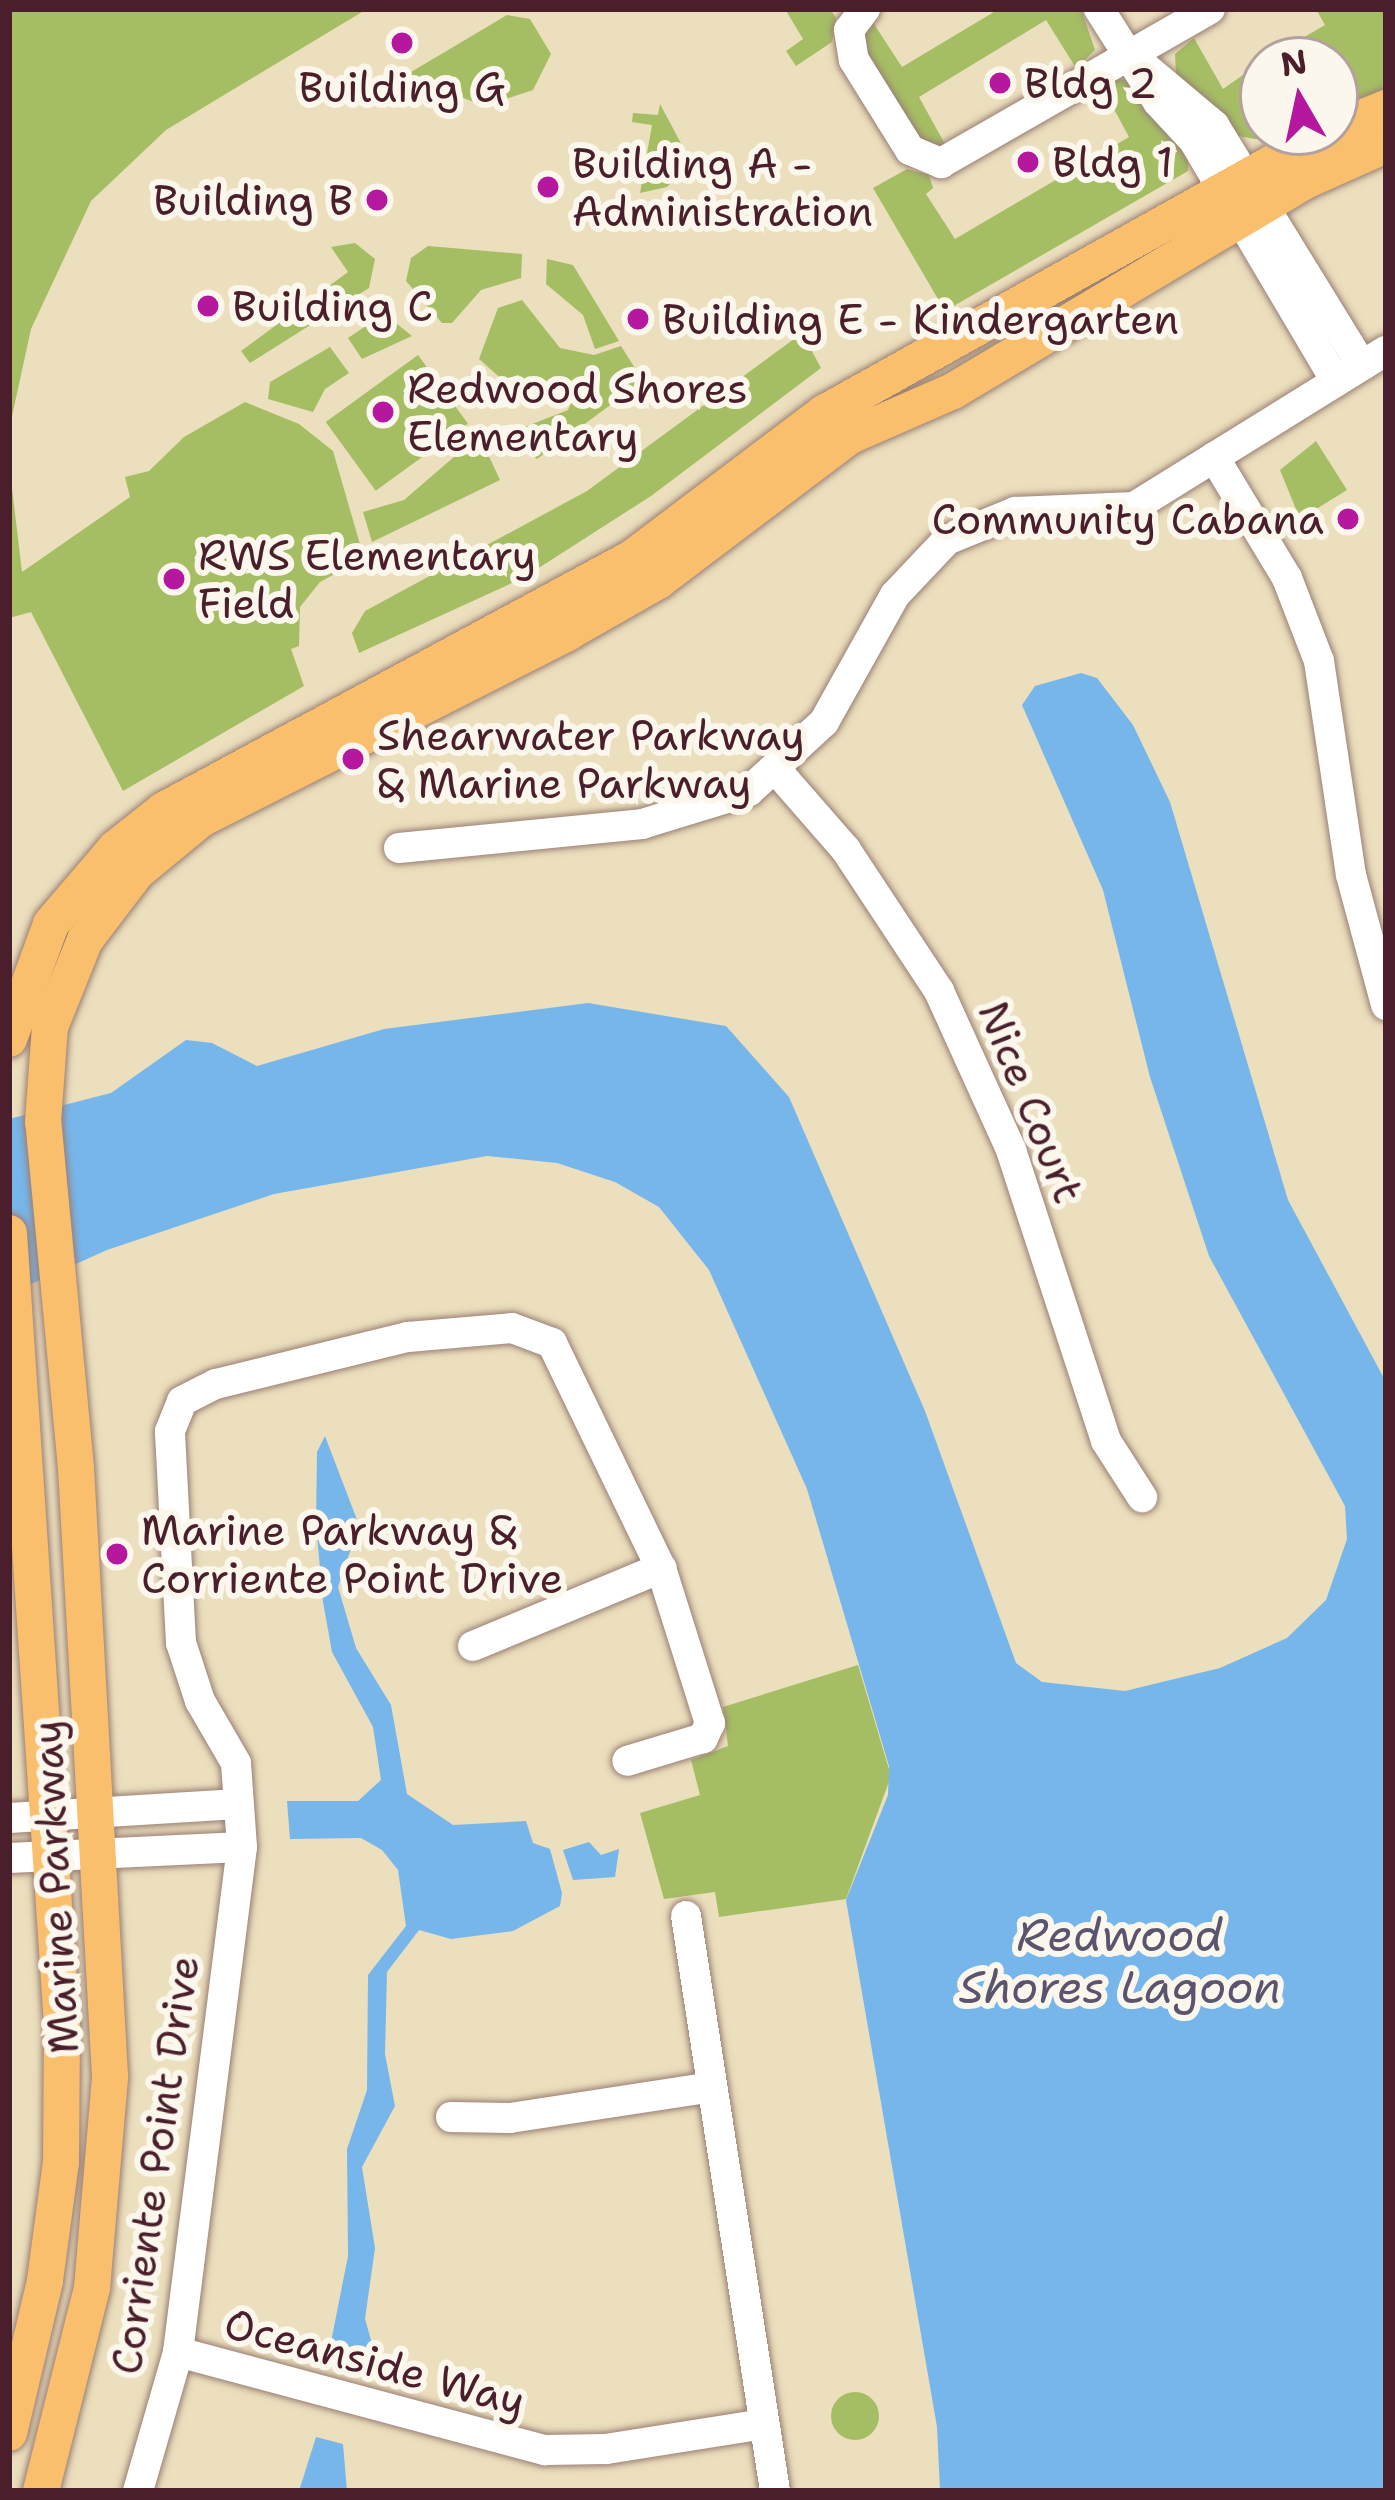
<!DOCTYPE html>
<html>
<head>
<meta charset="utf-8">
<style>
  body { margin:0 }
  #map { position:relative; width:1395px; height:2500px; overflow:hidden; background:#ebdfbd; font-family:"Shantell Sans",sans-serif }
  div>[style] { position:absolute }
  .green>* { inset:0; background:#a5be64; transform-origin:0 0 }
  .round { border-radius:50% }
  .water>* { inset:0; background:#77b6eb }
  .roads { filter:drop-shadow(0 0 3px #9a7f74) drop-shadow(0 0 3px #9a7f74) }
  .minor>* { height:30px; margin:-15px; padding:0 15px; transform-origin:15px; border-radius:15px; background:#fff }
  .major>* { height:36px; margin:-18px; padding:0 18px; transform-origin:18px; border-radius:18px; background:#f9bf6d }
  .dots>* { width:33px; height:33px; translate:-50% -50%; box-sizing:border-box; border:6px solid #fbf7ec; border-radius:50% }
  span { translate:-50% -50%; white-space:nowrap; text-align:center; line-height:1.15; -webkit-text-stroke:12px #fbf7ec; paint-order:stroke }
  .poi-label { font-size:42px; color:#4a1f2b }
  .left { translate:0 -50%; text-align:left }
  .right { translate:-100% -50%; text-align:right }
  .street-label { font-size:42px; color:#4a1f2b }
  .water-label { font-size:45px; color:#5a546e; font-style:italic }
  .frame { position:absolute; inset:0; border:12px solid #4a1f2b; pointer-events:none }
  .north { position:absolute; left:1239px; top:36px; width:120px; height:120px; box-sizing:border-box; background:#fbf7ec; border:3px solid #b4a19f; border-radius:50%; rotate:351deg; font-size:33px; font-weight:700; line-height:48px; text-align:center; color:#4a1f2b }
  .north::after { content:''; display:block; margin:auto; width:42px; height:54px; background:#b5179e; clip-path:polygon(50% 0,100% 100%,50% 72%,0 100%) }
</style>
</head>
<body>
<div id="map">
  <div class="green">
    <i style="clip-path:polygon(9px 9px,367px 9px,166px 130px,91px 201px,31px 329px,9px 430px)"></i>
    <i style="clip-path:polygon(785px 9px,831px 10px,836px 18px,832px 42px,796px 66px,786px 51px,803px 39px)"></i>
    <i style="clip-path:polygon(999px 9px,1081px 9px,1095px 50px,1076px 68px,1046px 20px,919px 97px,946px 146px,923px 145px,865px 50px,863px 33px,872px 21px,902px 67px)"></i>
    <i style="clip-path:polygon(1316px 9px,1386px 9px,1386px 88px,1335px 108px,1335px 60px,1265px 60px,1325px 25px)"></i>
    <i style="clip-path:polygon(507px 15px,530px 19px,551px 54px,533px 90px,485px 106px,458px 96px,428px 100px,413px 90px,406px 75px)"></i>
    <i style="clip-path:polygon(1194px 38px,1223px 89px,1263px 61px,1263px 132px,1286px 132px,1261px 140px,1238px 136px,1176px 75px,1175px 54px)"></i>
    <i style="clip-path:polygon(1113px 79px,1127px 80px,1188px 156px,1188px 171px,945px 311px,873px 188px,907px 169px,929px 175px,933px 188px,926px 194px,955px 239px,1129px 137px,1101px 85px)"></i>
    <i style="clip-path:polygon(660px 104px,691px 162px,667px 187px,640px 193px,652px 125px,632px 122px,633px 113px,658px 115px)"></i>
    <i style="clip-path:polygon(355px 243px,375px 259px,369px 288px,250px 363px,241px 351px,348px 272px,331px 247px)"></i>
    <i style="clip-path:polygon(428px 246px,522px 254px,521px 278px,481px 290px,452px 323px,442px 323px,406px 281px,411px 258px)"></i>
    <i style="clip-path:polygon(547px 259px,573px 265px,619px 341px,595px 349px,583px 315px,546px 284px)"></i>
    <i style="clip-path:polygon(522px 300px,560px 348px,594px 355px,621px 346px,643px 381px,537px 459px,516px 440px,517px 430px,568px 410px,574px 394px,552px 385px,515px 391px,479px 359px,498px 308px)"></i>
    <i style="clip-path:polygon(376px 319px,391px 319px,412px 336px,362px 359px,348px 338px)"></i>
    <i style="clip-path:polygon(802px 333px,821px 368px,651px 496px,523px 578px,359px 653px,352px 633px,365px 611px,587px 491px)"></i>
    <i style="clip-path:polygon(330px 347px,349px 373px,325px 389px,313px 412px,268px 399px,270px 382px)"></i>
    <i style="left:418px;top:355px;width:85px;height:114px;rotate:54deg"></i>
    <i style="clip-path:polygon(245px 402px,299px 424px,333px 451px,364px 558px,320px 582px,300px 607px,299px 646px,291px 649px,304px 686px,123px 791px,31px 612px,9px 618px,9px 463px,22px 572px,130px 497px,125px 477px,149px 471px,184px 437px)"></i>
    <i style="clip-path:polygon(1316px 441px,1347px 490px,1300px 519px,1280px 470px)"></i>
    <i style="clip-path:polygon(469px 444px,486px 450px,500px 480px,372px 542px,363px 512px,404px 500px)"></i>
    <i style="clip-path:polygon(858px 1665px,891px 1776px,846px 1899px,719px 1917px,715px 1892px,664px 1899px,640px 1813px,700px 1795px,691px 1760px,728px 1746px,723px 1707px)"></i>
    <i class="round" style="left:831px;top:2392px;width:48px;height:48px"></i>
  </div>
  <div class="water">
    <i style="clip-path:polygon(1081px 673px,1097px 678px,1133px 725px,1170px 802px,1288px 1200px,1386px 1382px,1386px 2491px,940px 2491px,937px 2427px,846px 1900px,888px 1795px,889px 1766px,807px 1489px,709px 1270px,659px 1207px,615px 1182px,557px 1163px,487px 1156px,274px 1194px,107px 1250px,9px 1294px,9px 1119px,111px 1093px,186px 1040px,212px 1043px,257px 1066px,384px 1029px,588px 1003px,726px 1026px,789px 1097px,925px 1411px,1016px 1663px,1042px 1682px,1125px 1691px,1220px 1668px,1287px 1638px,1326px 1600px,1347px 1539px,1345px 1506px,1209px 1256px,1150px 1077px,1103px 890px,1022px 705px,1035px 686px)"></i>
    <i style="clip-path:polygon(325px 1436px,359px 1525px,338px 1587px,356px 1648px,391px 1705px,407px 1794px,453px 1825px,526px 1821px,533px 1843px,550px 1849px,562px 1893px,560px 1906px,513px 1931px,451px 1939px,419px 1930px,387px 1972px,385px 2054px,395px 2106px,362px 2167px,375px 2248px,365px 2319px,377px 2361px,367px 2378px,329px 2352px,348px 2256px,347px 2149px,367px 2090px,368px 1975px,406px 1926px,398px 1870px,382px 1850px,361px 1838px,290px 1839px,287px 1801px,358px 1801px,381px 1780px,373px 1727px,332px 1652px,323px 1602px,316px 1524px,317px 1452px)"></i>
    <i style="clip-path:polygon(589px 1842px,601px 1855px,619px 1849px,615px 1877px,573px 1880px,563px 1850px)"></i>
    <i style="clip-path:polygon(316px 2437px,343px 2444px,347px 2491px,299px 2491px)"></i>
  </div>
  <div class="roads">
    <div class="minor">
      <i style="left:865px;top:9px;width:26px;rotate:127deg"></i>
      <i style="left:849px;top:30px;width:30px;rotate:81deg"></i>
      <i style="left:854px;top:60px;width:106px;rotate:58.1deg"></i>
      <i style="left:910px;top:150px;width:34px;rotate:23deg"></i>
      <i style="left:941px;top:163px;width:310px;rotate:-29.8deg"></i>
      <i style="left:1099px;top:9px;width:110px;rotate:57.6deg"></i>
      <i style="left:1158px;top:102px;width:53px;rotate:47.3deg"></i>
      <i style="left:1194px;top:141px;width:277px;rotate:59.4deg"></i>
      <i style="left:1140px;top:63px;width:97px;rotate:40deg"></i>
      <i style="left:1214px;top:125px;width:281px;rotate:58.4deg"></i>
      <i style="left:1214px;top:457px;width:141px;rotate:58.9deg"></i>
      <i style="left:1287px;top:578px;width:89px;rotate:68.9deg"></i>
      <i style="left:1319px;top:661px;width:216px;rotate:81.5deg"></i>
      <i style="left:1351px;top:875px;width:135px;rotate:74.9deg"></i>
      <i style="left:778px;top:772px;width:103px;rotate:48.9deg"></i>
      <i style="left:846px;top:850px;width:169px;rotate:56.6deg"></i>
      <i style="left:939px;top:991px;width:175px;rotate:65.6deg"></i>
      <i style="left:1011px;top:1150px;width:306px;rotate:71.9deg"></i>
      <i style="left:1106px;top:1441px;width:67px;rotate:57.3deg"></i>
      <i style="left:399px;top:848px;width:244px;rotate:-5.6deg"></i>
      <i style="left:642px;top:824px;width:112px;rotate:-17.1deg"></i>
      <i style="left:749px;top:791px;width:102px;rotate:-42.6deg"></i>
      <i style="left:824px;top:722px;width:145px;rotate:-60.8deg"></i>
      <i style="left:895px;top:595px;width:76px;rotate:-46.6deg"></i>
      <i style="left:947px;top:540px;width:74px;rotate:-22.4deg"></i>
      <i style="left:1015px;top:512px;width:119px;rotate:-2.4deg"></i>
      <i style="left:1134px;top:507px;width:296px;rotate:-31.8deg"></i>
      <i style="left:473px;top:1646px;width:204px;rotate:-22.5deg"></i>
      <i style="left:9px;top:1818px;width:229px;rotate:-3.5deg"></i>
      <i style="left:9px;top:1858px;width:233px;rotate:-2.7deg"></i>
      <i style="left:686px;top:1916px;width:582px;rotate:81.2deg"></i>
      <i style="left:451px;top:2117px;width:59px;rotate:1deg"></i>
      <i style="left:510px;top:2118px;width:199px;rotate:-8.7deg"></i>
      <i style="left:178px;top:2352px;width:380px;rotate:15deg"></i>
      <i style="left:545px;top:2450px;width:61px;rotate:-0.9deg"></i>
      <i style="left:606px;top:2449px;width:160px;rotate:-9deg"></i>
      <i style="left:138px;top:2491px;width:145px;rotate:-73.9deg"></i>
      <i style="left:178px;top:2352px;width:509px;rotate:-82.78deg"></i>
      <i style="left:242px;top:1847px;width:84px;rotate:-94.1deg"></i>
      <i style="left:236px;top:1763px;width:72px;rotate:-120.1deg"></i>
      <i style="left:200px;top:1701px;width:61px;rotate:-108.1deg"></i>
      <i style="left:181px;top:1643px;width:212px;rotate:-93deg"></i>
      <i style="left:170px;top:1431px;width:32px;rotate:-68deg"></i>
      <i style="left:182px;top:1401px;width:38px;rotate:-27deg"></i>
      <i style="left:216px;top:1384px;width:198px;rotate:-13.8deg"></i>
      <i style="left:408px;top:1337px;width:104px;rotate:-4.9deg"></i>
      <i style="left:512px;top:1328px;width:43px;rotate:20.6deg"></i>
      <i style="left:552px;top:1343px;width:250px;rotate:64.2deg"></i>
      <i style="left:661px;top:1568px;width:163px;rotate:72.5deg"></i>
      <i style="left:710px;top:1723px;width:17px;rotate:115deg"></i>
      <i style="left:703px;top:1738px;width:79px;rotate:163.2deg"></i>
    </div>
    <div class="major">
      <i style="left:1335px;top:129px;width:55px;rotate:-22.4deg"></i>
      <i style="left:9px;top:1039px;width:122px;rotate:-69.9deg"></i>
      <i style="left:51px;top:924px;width:100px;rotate:-49.5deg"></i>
      <i style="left:116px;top:848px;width:61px;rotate:-38.4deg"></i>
      <i style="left:164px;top:810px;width:532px;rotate:-28.3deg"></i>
      <i style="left:632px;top:558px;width:241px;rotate:-37.1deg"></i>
      <i style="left:824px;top:413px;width:577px;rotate:-29.14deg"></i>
      <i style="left:9px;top:1233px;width:793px;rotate:86.17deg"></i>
      <i style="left:62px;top:2024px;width:138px;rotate:90.4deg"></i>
      <i style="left:61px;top:2162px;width:120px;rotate:97.7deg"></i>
      <i style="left:45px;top:2281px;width:156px;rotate:103.3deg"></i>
      <i style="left:41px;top:2491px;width:209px;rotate:-75.9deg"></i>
      <i style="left:92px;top:2288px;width:213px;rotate:-85.1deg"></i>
      <i style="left:110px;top:2076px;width:609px;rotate:-93.2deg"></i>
      <i style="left:76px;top:1468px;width:348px;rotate:-95.4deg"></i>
      <i style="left:43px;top:1122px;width:95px;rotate:-85.8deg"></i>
      <i style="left:50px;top:1027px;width:94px;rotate:-68.1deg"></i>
      <i style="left:85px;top:940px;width:86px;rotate:-52.6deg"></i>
      <i style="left:137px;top:872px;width:83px;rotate:-39.6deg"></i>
      <i style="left:201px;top:819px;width:411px;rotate:-26.9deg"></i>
      <i style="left:567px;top:633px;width:105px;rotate:-29.7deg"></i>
      <i style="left:658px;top:581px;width:241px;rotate:-37.1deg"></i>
      <i style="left:850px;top:436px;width:112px;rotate:-23.6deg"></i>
      <i style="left:953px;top:391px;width:408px;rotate:-30.8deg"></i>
      <i style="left:1303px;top:182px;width:91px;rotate:-24deg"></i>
    </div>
  </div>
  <div class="dots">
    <i style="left:402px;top:43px;background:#b5179e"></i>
    <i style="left:1000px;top:83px;background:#b5179e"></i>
    <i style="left:1028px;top:162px;background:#b5179e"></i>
    <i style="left:548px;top:187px;background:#b5179e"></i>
    <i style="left:377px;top:200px;background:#b5179e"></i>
    <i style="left:208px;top:306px;background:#b5179e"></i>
    <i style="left:638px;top:319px;background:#b5179e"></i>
    <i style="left:383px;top:412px;background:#b5179e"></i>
    <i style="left:1348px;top:519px;background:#b5179e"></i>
    <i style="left:174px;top:579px;background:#b5179e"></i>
    <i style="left:353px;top:759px;background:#b5179e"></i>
    <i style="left:117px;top:1554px;background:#b5179e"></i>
  </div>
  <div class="poi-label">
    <span class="left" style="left:1024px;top:83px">Bldg 2</span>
    <span style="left:402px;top:87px">Building G</span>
    <span class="left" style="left:1052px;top:162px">Bldg 1</span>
    <span class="left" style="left:572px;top:187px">Building A -<br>Administration</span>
    <span class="right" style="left:353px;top:200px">Building B</span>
    <span class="left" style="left:232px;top:306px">Building C</span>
    <span class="left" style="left:662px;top:319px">Building E - Kindergarten</span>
    <span class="left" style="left:407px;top:412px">Redwood Shores<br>Elementary</span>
    <span class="right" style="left:1324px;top:519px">Community Cabana</span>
    <span class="left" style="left:198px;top:579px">RWS Elementary<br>Field</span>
    <span class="left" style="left:377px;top:759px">Shearwater Parkway<br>&amp; Marine Parkway</span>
    <span class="left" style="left:141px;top:1554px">Marine Parkway &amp;<br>Corriente Point Drive</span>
  </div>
  <div class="street-label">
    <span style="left:1031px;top:1102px;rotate:68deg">Nice Court</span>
    <span style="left:55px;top:1887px;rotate:-93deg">Marine Parkway</span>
    <span style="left:155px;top:2165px;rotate:-82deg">Corriente Point Drive</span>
    <span style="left:375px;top:2362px;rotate:15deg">Oceanside Way</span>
  </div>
  <div class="water-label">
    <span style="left:1120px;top:1962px">Redwood<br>Shores Lagoon</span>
  </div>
  <div class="frame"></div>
  <div class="north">N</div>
</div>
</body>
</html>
